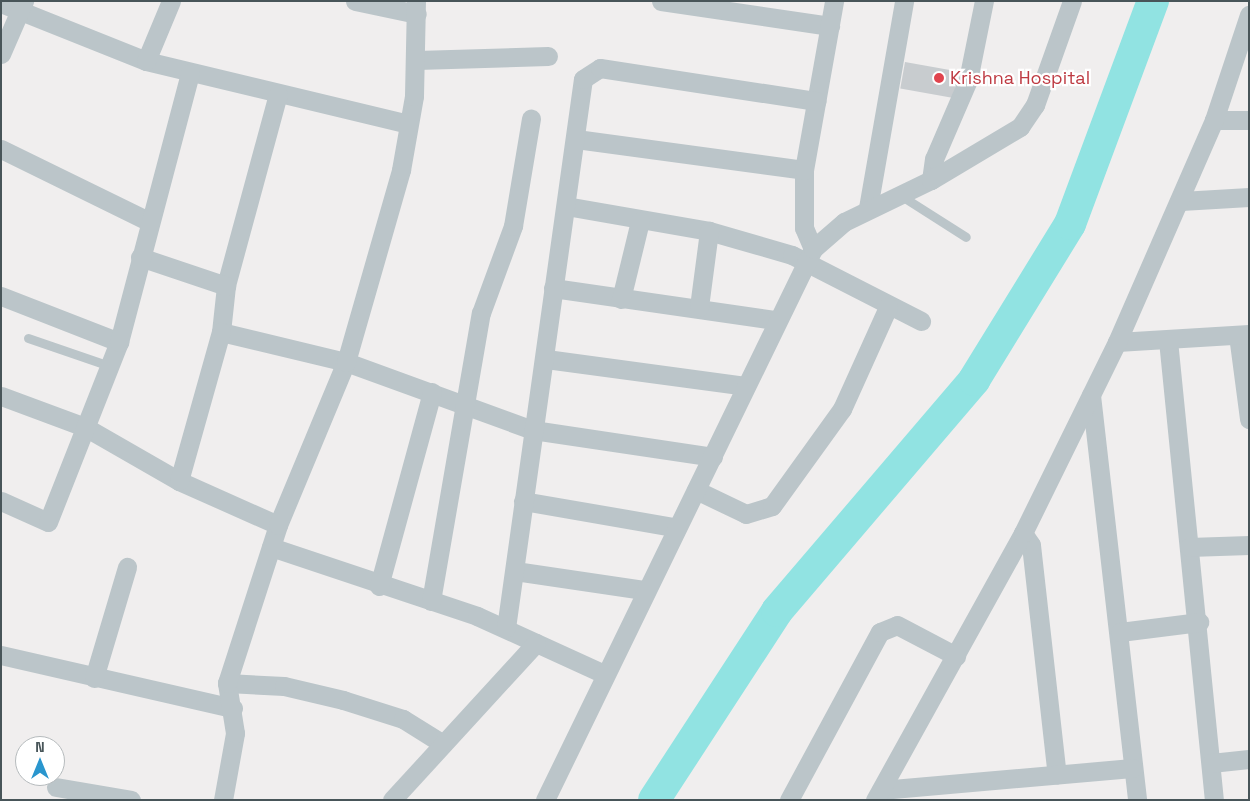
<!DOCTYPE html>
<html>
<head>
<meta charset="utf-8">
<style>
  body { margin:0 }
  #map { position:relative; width:1250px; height:801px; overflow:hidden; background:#f0eeee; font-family:"Space Grotesk",sans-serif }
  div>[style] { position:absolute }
  .river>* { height:32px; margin:-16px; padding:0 16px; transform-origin:16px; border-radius:16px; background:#91e3e2 }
  .building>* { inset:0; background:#c8cccf; transform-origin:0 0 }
  .lane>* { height:9px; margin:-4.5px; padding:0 4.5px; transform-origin:4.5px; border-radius:4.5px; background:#bbc5c9 }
  .street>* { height:19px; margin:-9.5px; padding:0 9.5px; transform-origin:9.5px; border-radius:9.5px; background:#bbc5c9 }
  .dots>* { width:14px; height:14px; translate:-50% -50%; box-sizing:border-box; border:2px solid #fff; border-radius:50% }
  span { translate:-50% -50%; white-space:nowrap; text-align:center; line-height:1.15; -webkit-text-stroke:4.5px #fff; paint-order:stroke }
  .health-label { font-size:18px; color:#be3a42 }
  .left { translate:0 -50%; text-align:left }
  .frame { position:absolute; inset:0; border:2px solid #485559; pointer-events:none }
  .north { position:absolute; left:15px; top:736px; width:50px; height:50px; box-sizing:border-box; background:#fff; border:1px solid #b6bbbd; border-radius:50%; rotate:0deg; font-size:14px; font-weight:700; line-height:20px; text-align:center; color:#485559 }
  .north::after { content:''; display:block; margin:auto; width:18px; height:22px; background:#2a96ce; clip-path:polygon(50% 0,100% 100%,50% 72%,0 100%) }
</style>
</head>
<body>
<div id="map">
  <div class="river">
    <i style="left:654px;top:800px;width:225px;rotate:-56.9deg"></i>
    <i style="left:777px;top:611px;width:304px;rotate:-49.5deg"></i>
    <i style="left:974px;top:380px;width:183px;rotate:-58.4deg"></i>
    <i style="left:1070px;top:224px;width:238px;rotate:-69.6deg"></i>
  </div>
  <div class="building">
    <i style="left:905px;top:62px;width:54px;height:27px;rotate:10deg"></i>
  </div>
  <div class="lane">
    <i style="left:900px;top:195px;width:78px;rotate:32.5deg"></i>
    <i style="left:28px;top:338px;width:87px;rotate:18.9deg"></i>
  </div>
  <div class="street">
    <i style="left:355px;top:1px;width:63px;rotate:11.8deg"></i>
    <i style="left:661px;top:1px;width:171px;rotate:8.4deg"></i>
    <i style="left:1px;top:3px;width:156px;rotate:21.8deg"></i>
    <i style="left:146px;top:61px;width:269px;rotate:13.5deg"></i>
    <i style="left:1px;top:54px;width:58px;rotate:-66.5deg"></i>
    <i style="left:417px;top:60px;width:131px;rotate:-1.7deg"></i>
    <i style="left:146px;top:61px;width:65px;rotate:-67.4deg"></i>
    <i style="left:278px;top:94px;width:199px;rotate:105.2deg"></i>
    <i style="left:226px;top:286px;width:46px;rotate:96.2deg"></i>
    <i style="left:221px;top:332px;width:129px;rotate:13.5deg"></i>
    <i style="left:346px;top:362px;width:199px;rotate:20deg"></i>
    <i style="left:533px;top:430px;width:182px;rotate:8.5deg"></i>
    <i style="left:1214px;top:120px;width:35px"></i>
    <i style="left:576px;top:139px;width:230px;rotate:7.7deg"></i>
    <i style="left:1px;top:149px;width:164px;rotate:26.1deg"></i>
    <i style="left:931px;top:180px;width:21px;rotate:-82deg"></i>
    <i style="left:934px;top:159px;width:86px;rotate:-66.7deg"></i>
    <i style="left:968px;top:80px;width:81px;rotate:-78.6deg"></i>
    <i style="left:1181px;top:201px;width:68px;rotate:-3.4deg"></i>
    <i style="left:566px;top:206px;width:145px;rotate:9.9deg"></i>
    <i style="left:709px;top:231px;width:86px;rotate:16.1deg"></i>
    <i style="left:792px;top:255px;width:145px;rotate:27.1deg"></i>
    <i style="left:868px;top:208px;width:210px;rotate:-80.1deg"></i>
    <i style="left:813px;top:249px;width:23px;rotate:-113deg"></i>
    <i style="left:804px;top:228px;width:58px;rotate:-90deg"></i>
    <i style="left:804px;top:170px;width:172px;rotate:-79.9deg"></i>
    <i style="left:140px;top:257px;width:91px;rotate:18.6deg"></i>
    <i style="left:553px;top:288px;width:225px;rotate:8.2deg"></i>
    <i style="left:1px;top:296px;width:127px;rotate:21.3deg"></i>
    <i style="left:621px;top:299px;width:80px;rotate:-76.3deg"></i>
    <i style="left:699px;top:307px;width:77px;rotate:-82.5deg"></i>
    <i style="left:1238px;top:335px;width:85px;rotate:82.5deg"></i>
    <i style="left:1168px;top:340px;width:462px;rotate:84.3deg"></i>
    <i style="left:1117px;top:342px;width:132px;rotate:-3.5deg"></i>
    <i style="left:546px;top:359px;width:201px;rotate:7.7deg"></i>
    <i style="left:1091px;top:395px;width:408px;rotate:83.5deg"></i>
    <i style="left:1px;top:396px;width:90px;rotate:20.3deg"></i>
    <i style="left:85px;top:427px;width:108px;rotate:29.9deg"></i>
    <i style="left:179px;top:481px;width:108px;rotate:24deg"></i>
    <i style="left:179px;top:481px;width:155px;rotate:-74.3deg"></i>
    <i style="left:696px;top:490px;width:55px;rotate:25.6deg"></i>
    <i style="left:746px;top:514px;width:27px;rotate:-17deg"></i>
    <i style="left:772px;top:506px;width:120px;rotate:-54.2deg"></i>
    <i style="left:842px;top:409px;width:112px;rotate:-65.7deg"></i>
    <i style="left:1px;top:501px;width:51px;rotate:24.1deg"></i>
    <i style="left:48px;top:522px;width:193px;rotate:-68.5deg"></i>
    <i style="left:119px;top:342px;width:278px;rotate:-75.2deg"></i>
    <i style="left:523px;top:501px;width:153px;rotate:9.8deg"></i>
    <i style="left:1023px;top:533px;width:14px;rotate:56deg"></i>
    <i style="left:1031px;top:545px;width:231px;rotate:83.6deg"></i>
    <i style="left:271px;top:547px;width:217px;rotate:18.5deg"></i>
    <i style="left:477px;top:616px;width:140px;rotate:24.5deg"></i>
    <i style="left:1189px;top:547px;width:60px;rotate:-1.9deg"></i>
    <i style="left:515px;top:571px;width:130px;rotate:8.4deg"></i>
    <i style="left:379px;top:586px;width:201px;rotate:-74.7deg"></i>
    <i style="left:431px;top:601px;width:292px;rotate:-80.2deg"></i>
    <i style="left:481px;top:313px;width:93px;rotate:-69.8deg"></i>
    <i style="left:513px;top:226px;width:109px;rotate:-80.5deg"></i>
    <i style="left:506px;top:628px;width:554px;rotate:-82.02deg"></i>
    <i style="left:583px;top:79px;width:20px;rotate:-33deg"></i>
    <i style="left:600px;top:68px;width:219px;rotate:8.7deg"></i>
    <i style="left:1120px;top:632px;width:80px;rotate:-7.2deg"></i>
    <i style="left:1px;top:655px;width:238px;rotate:12.9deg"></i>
    <i style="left:94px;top:678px;width:116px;rotate:-73.4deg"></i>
    <i style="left:227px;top:683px;width:57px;rotate:3deg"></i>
    <i style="left:284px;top:686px;width:61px;rotate:13.3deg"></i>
    <i style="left:343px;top:700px;width:63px;rotate:17.6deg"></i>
    <i style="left:403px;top:719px;width:47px;rotate:32deg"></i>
    <i style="left:1211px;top:763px;width:38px;rotate:-6deg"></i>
    <i style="left:56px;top:787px;width:76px;rotate:9.8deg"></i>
    <i style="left:881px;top:790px;width:252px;rotate:-5deg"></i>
    <i style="left:223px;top:800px;width:68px;rotate:-79.8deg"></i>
    <i style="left:235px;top:733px;width:51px;rotate:-99.1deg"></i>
    <i style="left:227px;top:683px;width:166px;rotate:-72.1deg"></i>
    <i style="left:278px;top:525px;width:177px;rotate:-67.4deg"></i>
    <i style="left:346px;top:362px;width:200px;rotate:-74deg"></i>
    <i style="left:401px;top:170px;width:75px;rotate:-80deg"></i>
    <i style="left:414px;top:96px;width:95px;rotate:-88.8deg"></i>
    <i style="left:392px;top:800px;width:213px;rotate:-47.5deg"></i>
    <i style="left:545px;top:800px;width:613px;rotate:-64.06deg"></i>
    <i style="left:813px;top:249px;width:41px;rotate:-41.1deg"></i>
    <i style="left:844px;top:222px;width:97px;rotate:-25.8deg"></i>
    <i style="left:931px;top:180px;width:104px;rotate:-30.8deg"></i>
    <i style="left:1020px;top:127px;width:27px;rotate:-56deg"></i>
    <i style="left:1035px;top:105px;width:110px;rotate:-70.4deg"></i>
    <i style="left:789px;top:800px;width:191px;rotate:-61.6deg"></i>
    <i style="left:880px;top:632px;width:18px;rotate:-22deg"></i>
    <i style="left:897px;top:625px;width:67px;rotate:27.7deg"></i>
    <i style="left:875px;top:800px;width:305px;rotate:-61deg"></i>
    <i style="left:1023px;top:533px;width:213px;rotate:-63.8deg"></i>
    <i style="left:1117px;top:342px;width:242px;rotate:-66.4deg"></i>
    <i style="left:1214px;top:120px;width:111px;rotate:-71.6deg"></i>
  </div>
  <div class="dots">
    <i style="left:939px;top:78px;background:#e0444e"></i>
  </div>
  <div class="health-label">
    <span class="left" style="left:950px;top:78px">Krishna Hospital</span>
  </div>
  <div class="frame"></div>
  <div class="north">N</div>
</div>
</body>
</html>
